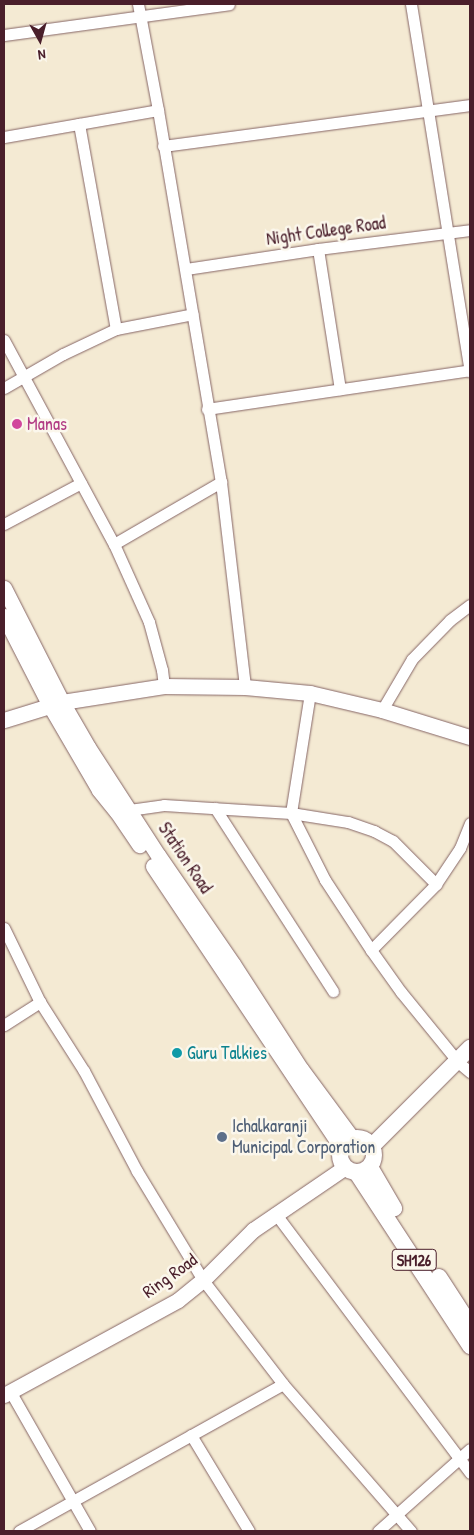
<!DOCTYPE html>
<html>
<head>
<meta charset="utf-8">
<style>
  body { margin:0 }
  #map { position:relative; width:474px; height:1535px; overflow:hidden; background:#f4ead3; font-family:"Patrick Hand",sans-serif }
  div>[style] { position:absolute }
  .roads { filter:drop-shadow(0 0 1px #866666) drop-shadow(0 0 1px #866666) }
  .street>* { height:11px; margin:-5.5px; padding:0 5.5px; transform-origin:5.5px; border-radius:5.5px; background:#fff }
  .secondary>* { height:15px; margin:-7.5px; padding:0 7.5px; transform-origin:7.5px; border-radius:7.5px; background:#fff }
  .primary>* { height:16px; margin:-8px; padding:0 8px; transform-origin:8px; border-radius:8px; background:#fff }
  .primary>.ring { margin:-8px; padding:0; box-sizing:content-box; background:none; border:16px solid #fff; border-radius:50% }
  .dots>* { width:14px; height:14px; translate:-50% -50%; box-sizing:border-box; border:2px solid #fbf7ec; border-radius:50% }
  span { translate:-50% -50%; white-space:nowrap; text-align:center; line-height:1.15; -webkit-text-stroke:5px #fbf7ec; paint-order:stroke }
  .shield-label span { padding:1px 4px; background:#fbf7ec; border:1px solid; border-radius:4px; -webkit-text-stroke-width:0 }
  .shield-label { font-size:16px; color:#4a1f2b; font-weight:700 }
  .street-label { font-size:18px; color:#4a1f2b }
  .hotel-label { font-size:18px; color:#b23c85 }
  .left { translate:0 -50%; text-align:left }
  .culture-label { font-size:18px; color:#0d838f }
  .service-label { font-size:18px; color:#4e5e75 }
  .frame { position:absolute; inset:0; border:5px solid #4a1f2b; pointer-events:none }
  .north { position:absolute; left:15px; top:15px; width:50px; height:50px; -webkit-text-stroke:4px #fbf7ec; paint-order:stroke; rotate:173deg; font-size:14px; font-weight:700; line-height:20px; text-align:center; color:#4a1f2b }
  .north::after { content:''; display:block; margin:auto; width:18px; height:22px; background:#4a1f2b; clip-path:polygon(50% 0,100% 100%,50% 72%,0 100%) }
</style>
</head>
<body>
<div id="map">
  <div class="roads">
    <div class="street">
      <i style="left:138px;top:4px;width:108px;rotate:79.3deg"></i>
      <i style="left:158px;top:110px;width:377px;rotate:80.4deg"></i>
      <i style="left:221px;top:482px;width:206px;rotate:83.3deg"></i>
      <i style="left:411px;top:4px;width:372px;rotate:80.9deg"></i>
      <i style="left:4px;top:35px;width:227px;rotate:-7.8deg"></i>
      <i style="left:79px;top:124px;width:208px;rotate:79.8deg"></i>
      <i style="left:4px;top:137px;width:156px;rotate:-9.9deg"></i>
      <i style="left:163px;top:146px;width:310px;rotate:-7.6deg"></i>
      <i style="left:318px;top:249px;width:142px;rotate:81.1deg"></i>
      <i style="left:186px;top:269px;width:134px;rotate:-8.6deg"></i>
      <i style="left:318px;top:249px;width:153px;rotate:-7.1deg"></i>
      <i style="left:4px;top:340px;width:232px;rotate:61.7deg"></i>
      <i style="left:4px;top:388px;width:68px;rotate:-30deg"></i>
      <i style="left:63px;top:354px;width:59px;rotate:-25.3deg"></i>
      <i style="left:116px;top:329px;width:78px;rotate:-11deg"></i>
      <i style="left:207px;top:409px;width:266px;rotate:-8.4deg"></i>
      <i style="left:4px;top:524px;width:87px;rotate:-28deg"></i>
      <i style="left:164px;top:686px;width:16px;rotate:-97deg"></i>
      <i style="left:162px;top:670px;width:50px;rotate:-105.2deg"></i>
      <i style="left:149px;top:622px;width:85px;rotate:-114.2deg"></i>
      <i style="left:114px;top:544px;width:124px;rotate:-30.1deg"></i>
      <i style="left:310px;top:693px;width:121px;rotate:99deg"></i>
      <i style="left:291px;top:813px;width:58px;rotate:9deg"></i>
      <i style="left:348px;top:822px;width:28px;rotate:19deg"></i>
      <i style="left:374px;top:831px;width:21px;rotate:28deg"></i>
      <i style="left:393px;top:841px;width:61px;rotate:45deg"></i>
      <i style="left:382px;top:710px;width:59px;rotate:-59.5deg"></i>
      <i style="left:412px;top:659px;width:54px;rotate:-45.7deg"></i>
      <i style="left:450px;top:620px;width:25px;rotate:-37deg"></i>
      <i style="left:215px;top:808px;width:218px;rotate:57.2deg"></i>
      <i style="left:122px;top:811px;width:42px;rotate:-8.1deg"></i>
      <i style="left:164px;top:805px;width:127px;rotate:3.6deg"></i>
      <i style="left:291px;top:813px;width:75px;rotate:63.1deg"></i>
      <i style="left:325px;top:880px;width:84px;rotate:56.7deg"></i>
      <i style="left:371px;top:950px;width:52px;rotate:54.5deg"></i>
      <i style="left:401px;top:992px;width:90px;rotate:50.8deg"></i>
      <i style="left:458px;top:1062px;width:16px;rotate:40deg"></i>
      <i style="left:4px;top:928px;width:82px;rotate:64.1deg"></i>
      <i style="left:40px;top:1002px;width:82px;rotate:57.5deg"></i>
      <i style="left:84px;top:1071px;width:113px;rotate:62.1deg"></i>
      <i style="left:137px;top:1171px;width:127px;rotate:58.8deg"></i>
      <i style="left:203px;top:1280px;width:131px;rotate:52.4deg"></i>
      <i style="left:283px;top:1384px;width:195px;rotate:49deg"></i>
      <i style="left:371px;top:950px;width:93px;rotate:-45.4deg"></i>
      <i style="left:436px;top:884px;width:43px;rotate:-56.3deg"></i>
      <i style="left:460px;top:848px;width:27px;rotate:-68deg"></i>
      <i style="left:4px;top:1025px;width:43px;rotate:-32.6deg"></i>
      <i style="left:275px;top:1213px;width:325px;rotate:53.1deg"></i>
      <i style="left:10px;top:1391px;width:161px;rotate:60.3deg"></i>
      <i style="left:191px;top:1435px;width:112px;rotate:58.9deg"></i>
      <i style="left:19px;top:1531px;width:302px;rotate:-29.1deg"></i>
      <i style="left:378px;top:1531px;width:123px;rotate:-41.7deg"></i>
    </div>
    <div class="secondary">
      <i style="left:4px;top:588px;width:128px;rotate:63deg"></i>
      <i style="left:62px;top:702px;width:52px;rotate:60deg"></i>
      <i style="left:88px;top:747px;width:129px;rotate:57.1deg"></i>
      <i style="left:158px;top:855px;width:132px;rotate:55.5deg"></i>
      <i style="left:233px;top:964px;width:125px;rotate:57.1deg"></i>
      <i style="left:301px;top:1069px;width:86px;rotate:53.5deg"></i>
      <i style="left:4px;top:616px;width:99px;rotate:62.9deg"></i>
      <i style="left:49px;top:704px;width:99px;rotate:59.8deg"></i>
      <i style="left:99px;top:790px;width:28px;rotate:51deg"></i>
      <i style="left:117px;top:812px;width:40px;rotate:56deg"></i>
      <i style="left:4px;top:720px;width:61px;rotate:-17.2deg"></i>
      <i style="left:62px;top:702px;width:103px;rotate:-8.9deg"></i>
      <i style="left:164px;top:686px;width:81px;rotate:0.7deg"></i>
      <i style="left:245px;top:687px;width:65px;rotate:5.3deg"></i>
      <i style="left:310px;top:693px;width:74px;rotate:13.3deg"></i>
      <i style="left:382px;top:710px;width:92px;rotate:17.1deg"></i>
      <i style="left:153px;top:866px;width:338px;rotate:56.2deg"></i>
      <i style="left:4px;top:1395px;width:198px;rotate:-28.6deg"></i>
      <i style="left:178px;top:1300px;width:32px;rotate:-39deg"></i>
      <i style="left:203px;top:1280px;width:71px;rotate:-45deg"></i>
      <i style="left:253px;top:1230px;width:110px;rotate:-34.3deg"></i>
    </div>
    <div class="primary">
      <i class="ring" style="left:340px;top:1138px;width:18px;height:18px"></i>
      <i style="left:372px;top:1146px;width:139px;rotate:-45deg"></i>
      <i style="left:370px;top:1167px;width:48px;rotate:59.7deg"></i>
      <i style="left:357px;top:1173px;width:207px;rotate:56.8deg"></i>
      <i style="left:439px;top:1277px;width:57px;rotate:57.1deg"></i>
    </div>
  </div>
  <div class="dots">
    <i style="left:17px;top:424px;background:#d1479c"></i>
    <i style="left:177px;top:1053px;background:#0f9aa8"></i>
    <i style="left:222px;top:1137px;background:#5c6f8a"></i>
  </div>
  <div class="shield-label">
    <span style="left:414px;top:1260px">SH126</span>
  </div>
  <div class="street-label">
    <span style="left:326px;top:231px;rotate:-8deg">Night College Road</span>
    <span style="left:185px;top:858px;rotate:56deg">Station Road</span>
    <span style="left:170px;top:1276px;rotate:-36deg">Ring Road</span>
  </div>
  <div class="hotel-label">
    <span class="left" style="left:27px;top:424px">Manas</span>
  </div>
  <div class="culture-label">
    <span class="left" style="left:187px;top:1053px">Guru Talkies</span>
  </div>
  <div class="service-label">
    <span class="left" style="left:232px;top:1137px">Ichalkaranji<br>Municipal Corporation</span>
  </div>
  <div class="frame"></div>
  <div class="north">N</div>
</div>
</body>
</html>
